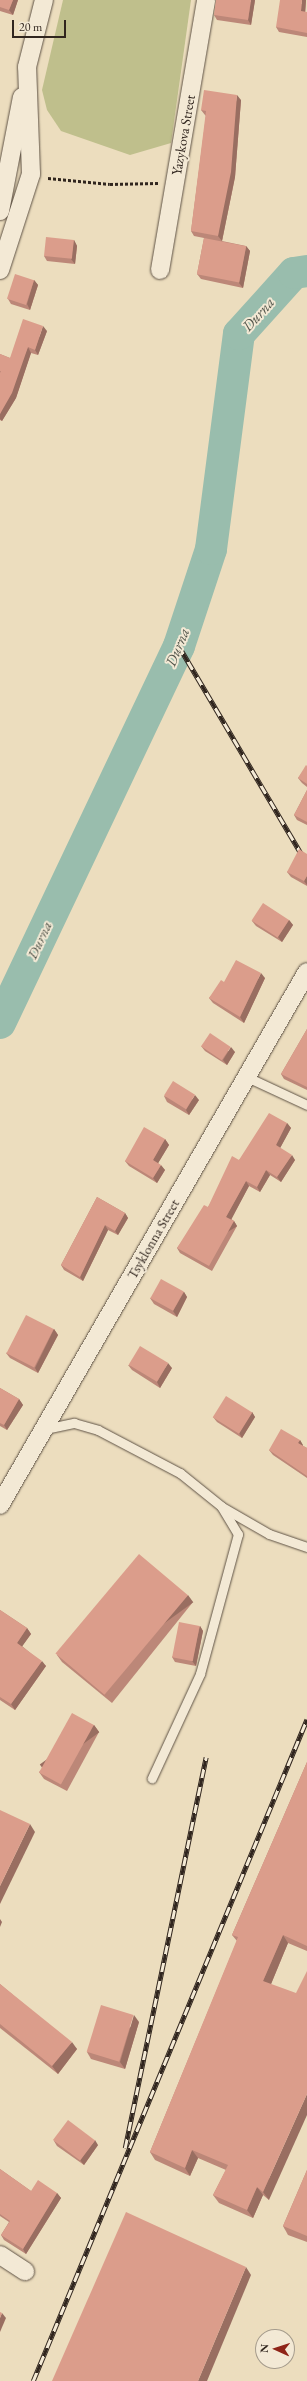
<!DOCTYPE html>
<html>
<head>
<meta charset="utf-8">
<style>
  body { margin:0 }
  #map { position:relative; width:307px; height:2381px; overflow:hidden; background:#ecddbe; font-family:"EB Garamond",serif }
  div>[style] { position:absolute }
  .green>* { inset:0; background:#bfbf8c }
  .river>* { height:32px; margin:-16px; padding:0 16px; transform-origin:16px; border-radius:16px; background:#99bdad }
  .path>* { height:2.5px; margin-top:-1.25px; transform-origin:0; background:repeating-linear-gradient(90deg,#30251e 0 3px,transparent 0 5px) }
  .roads { filter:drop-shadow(0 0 1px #5f5346) drop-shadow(0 0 1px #5f5346) }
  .service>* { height:9px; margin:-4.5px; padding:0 4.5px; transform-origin:4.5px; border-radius:4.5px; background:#f3e9d5 }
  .minor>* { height:18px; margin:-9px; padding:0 9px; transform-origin:9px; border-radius:9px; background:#f3e9d5 }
  .rail>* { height:4.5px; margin-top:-2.25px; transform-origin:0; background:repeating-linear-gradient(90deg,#f3e9d5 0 9px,#30251e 0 18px); box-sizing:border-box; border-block:1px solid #30251e }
  .wall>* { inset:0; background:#bc8778 }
  .shaded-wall>* { inset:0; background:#996e61; transform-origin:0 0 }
  .building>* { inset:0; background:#db9d8b; transform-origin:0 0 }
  span { translate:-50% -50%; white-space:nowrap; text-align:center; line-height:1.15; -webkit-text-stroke:4px #f3e9d5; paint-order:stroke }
  .street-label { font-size:14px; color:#30251e }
  .water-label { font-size:15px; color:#505349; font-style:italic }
  .north { position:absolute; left:255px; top:2329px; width:40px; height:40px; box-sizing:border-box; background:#f3e9d5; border:1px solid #a59b8c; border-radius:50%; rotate:273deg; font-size:11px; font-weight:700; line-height:16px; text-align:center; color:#30251e }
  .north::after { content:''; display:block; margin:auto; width:14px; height:18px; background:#8f2418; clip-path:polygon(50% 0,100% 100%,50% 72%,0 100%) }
  .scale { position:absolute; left:12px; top:20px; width:54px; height:18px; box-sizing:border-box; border:2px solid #30251e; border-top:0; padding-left:5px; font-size:12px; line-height:14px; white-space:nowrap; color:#30251e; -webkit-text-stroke:3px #f3e9d5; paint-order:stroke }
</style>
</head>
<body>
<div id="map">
  <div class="green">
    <i style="clip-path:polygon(63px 0,191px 0,171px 143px,130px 155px,61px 131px,47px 110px,42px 90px)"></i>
  </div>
  <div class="river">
    <i style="left:0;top:1023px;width:417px;rotate:-64.6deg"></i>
    <i style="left:179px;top:646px;width:102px;rotate:-71.7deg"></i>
    <i style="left:211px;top:549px;width:217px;rotate:-82.6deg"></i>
    <i style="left:239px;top:334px;width:82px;rotate:-48deg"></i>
    <i style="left:294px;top:273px;width:13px;rotate:-9deg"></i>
  </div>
  <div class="path">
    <i style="left:48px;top:178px;width:62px;rotate:5.5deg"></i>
    <i style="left:110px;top:184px;width:48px;rotate:-1.2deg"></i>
  </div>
  <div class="roads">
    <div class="service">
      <i style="left:247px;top:1077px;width:66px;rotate:25deg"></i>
      <i style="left:45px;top:1429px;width:30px;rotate:-12deg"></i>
      <i style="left:74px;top:1423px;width:25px;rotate:16deg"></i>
      <i style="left:98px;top:1430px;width:93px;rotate:27.7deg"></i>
      <i style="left:180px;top:1473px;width:53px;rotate:38.8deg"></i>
      <i style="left:221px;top:1506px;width:33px;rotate:59deg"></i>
      <i style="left:238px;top:1534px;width:145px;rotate:105.2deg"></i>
      <i style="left:200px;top:1674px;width:115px;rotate:114.8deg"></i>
      <i style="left:222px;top:1507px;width:54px;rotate:29.9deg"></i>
      <i style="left:269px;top:1534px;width:40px;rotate:18.9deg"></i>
    </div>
    <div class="minor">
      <i style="left:0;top:211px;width:116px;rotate:-79.1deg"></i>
      <i style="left:0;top:270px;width:101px;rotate:-72.1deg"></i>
      <i style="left:31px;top:174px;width:107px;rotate:-92.1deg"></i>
      <i style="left:27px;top:67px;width:69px;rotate:-75.8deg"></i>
      <i style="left:160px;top:270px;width:274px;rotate:-80.3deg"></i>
      <i style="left:0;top:1505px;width:615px;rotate:-60.06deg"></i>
      <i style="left:0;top:2255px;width:30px;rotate:33deg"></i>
    </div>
  </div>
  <div class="rail">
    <i style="left:179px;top:646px;width:252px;rotate:59.5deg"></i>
    <i style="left:125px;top:2148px;width:399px;rotate:-78.3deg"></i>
    <i style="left:33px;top:2381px;width:716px;rotate:-67.52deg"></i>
  </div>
  <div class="wall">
    <i style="clip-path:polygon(0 0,18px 0,13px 15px,0 11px)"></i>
    <i style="clip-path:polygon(255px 0,251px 25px,217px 20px,214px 15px)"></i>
    <i style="clip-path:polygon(306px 0,305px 12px,307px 12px,307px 37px,279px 32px,276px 27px)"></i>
    <i style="clip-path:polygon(241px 100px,235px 177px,222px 241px,246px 246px,250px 251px,243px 288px,201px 279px,197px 274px,204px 238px,194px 236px,191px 231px,206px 116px,205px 115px,201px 110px)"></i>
    <i style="clip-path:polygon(74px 240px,77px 246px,75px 264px,47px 261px,44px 256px)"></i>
    <i style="clip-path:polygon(34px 280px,38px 285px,30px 310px,11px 304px,8px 299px)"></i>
    <i style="clip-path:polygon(47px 331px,38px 355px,31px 353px,16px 398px,2px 421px,0 420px,0 354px,10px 358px)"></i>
    <i style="clip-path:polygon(307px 766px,307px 787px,302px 783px,298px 778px)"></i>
    <i style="clip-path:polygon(307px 790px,307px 825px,297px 820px,294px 815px)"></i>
    <i style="clip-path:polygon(307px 854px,307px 886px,291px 877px,287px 872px)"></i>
    <i style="clip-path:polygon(289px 920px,293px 925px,282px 942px,256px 926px,252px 921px)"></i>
    <i style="clip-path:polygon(265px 978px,244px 1023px,213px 1003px,209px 998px,224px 982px)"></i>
    <i style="clip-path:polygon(307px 1029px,307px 1090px,284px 1079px,281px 1074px)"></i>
    <i style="clip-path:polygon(201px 1046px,235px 1052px,227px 1065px,205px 1051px)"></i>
    <i style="clip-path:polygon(164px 1096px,199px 1100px,189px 1115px,167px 1102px)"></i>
    <i style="clip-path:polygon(287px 1123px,291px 1128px,280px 1148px,295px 1160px,281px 1182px,270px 1175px,260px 1192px,249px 1186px,231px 1219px,234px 1221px,237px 1226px,212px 1271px,180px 1253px,177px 1248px,208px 1207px,239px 1160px)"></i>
    <i style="clip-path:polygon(165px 1139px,169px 1145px,158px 1163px,165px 1170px,157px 1183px,129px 1166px,125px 1161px)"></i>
    <i style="clip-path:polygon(97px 1197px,125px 1213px,128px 1218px,118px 1235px,108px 1230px,83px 1281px,64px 1270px,61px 1265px)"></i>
    <i style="clip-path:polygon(184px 1292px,187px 1297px,177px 1317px,154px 1304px,150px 1298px)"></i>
    <i style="clip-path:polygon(54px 1329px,58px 1335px,38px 1373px,10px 1358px,6px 1353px)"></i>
    <i style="clip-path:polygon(128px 1365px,172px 1368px,160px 1388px,132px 1370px)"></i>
    <i style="clip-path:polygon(0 1388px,19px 1399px,23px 1405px,7px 1430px,0 1426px)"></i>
    <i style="clip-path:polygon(252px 1412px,255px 1417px,242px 1438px,217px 1422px,213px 1417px)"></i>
    <i style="clip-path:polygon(300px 1440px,303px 1446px,307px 1448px,307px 1478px,273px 1455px,269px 1450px)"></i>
    <i style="clip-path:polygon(193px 1602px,112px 1703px,62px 1662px,57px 1655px)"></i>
    <i style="clip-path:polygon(0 1610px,27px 1628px,31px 1634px,22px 1646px,46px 1666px,15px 1710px,0 1700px)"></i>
    <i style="clip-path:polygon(200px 1626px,203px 1631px,196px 1666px,175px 1662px,172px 1657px)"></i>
    <i style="clip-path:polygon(94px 1725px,99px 1732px,67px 1791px,44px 1779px,39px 1772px)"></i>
    <i style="clip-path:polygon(307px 1762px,307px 1951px,288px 1943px,271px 1984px,269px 2200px,263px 2195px,253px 2218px,219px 2203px,213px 2195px,226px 2170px,198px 2158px,190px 2176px,155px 2160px,150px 2152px,237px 1941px,232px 1935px)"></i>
    <i style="clip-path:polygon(0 1984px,77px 2049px,58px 2074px,0 2028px)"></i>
    <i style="clip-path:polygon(139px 2022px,125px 2069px,91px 2059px,87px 2052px)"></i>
    <i style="clip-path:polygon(54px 2141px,98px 2145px,84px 2165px,57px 2146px)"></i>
    <i style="clip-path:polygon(0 2169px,31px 2191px,57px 2193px,61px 2198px,26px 2254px,4px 2240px,1px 2235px,9px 2222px,0 2216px)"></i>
    <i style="clip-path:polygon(307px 2170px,307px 2242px,288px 2235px,283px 2226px)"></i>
  </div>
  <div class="shaded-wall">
    <i style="clip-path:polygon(13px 0,18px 0,13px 15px,9px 10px)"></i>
    <i style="clip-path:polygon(251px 0,255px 0,251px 25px,248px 20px)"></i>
    <i style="clip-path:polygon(302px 0,306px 0,305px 16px,301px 11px)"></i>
    <i style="clip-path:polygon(237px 95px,241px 100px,235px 177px,222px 241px,218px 236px)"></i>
    <i style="clip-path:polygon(74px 240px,77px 246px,75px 264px,71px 259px)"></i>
    <i style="clip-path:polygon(246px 246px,250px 251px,243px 288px,239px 283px)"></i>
    <i style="clip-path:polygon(34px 280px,38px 285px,30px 310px,27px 304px)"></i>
    <i style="clip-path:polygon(43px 326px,47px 331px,38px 355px,35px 350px)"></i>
    <i style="clip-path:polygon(28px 347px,31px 353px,16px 398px,2px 421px,0 419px,0 414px)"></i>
    <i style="clip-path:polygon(307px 876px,307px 885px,304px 881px)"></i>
    <i style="clip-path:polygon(289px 920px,293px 925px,282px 942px,278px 937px)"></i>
    <i style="clip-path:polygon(261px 973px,265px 978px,244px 1023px,240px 1017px)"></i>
    <i style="clip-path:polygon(231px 1047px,235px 1052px,227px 1065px,223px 1060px)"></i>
    <i style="clip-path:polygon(195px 1095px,199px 1100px,189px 1115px,186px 1110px)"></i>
    <i style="clip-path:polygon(287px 1123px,291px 1128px,279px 1150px,276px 1145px)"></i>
    <i style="clip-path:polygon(165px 1139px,169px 1145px,157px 1165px,153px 1160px)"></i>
    <i style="clip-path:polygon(292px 1155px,295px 1160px,281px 1182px,277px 1177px)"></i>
    <i style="clip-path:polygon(161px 1165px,165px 1170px,157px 1183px,153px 1178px)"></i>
    <i style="clip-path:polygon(266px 1170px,270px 1175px,260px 1192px,257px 1187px)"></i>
    <i style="clip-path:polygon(246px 1181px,249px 1186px,230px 1222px,226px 1217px)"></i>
    <i style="clip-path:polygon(125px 1213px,128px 1218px,118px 1235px,115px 1231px)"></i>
    <i style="left:234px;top:1221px;width:6px;height:51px;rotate:59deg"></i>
    <i style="clip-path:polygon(105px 1225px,108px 1230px,83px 1281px,80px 1277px)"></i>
    <i style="clip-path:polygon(184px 1292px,187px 1297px,177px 1317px,173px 1311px)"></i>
    <i style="clip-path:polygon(54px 1329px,58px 1335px,38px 1373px,35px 1368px)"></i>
    <i style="clip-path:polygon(168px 1363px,172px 1368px,160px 1388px,157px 1382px)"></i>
    <i style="clip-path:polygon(19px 1399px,23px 1405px,7px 1430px,4px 1425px)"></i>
    <i style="clip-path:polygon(252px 1412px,255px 1417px,242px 1438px,239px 1433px)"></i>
    <i style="clip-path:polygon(300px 1440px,303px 1445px,302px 1448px,298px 1443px)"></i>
    <i style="left:188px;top:1595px;width:9px;height:129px;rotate:54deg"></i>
    <i style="clip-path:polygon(200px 1626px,203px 1631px,196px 1666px,192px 1661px)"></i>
    <i style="clip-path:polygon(27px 1628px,31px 1634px,21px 1648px,17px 1643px)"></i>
    <i style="clip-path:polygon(42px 1661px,46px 1666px,15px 1710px,11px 1704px)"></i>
    <i style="left:94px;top:1725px;width:9px;height:67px;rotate:54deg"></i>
    <i style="clip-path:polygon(30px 1824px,35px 1832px,0 1904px,0 1886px)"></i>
    <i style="clip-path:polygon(0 1919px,2px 1922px,0 1927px)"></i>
    <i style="clip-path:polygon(283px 1935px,288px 1943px,269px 1989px,263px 1981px)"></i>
    <i style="clip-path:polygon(134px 2015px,139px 2022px,125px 2069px,120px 2062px)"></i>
    <i style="clip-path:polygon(72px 2042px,77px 2049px,58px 2074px,52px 2066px)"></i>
    <i style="clip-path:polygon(307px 2094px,307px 2115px,269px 2200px,263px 2192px)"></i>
    <i style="clip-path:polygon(95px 2140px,98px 2145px,84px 2165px,80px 2160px)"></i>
    <i style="clip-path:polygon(192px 2150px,198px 2158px,190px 2176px,185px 2168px)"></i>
    <i style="clip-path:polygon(257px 2187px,263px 2195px,253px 2218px,247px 2210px)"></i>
    <i style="clip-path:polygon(57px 2193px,61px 2198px,26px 2254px,23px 2249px)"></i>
    <i style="clip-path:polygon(246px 2267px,251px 2275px,207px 2381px,198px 2381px)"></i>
    <i style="clip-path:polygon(2px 2313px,6px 2318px,0 2332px,0 2318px)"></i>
  </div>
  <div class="building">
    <i style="clip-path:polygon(0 0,13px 0,9px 10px,0 7px)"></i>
    <i style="clip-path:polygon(216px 0,251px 0,248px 20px,214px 15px)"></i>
    <i style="clip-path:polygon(280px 0,302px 0,301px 11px,307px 12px,307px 33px,276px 27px)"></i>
    <i style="clip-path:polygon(204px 90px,237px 95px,231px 172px,218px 236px,191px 231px,206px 111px,201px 110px)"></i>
    <i style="left:46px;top:237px;width:28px;height:19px;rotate:6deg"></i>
    <i style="left:204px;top:238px;width:43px;height:37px;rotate:11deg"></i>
    <i style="left:15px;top:274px;width:20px;height:26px;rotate:18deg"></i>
    <i style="clip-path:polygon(23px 319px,43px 326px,35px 350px,28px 347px,12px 393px,0 414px,0 373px,1px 371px,0 371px,0 354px,10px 358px)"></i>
    <i style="clip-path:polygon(306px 765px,307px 766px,307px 784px,298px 778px)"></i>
    <i style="clip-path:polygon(307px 790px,307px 822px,294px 815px)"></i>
    <i style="clip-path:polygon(299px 849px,307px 854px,307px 876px,304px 881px,287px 872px)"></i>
    <i style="left:263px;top:903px;width:31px;height:21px;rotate:33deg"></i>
    <i style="clip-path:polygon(236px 960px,261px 973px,240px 1017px,209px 998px,221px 980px,224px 982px)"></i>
    <i style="clip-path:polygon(307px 1029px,307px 1087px,281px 1074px)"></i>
    <i style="left:210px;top:1033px;width:25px;height:16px;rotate:34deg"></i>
    <i style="left:173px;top:1081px;width:26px;height:17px;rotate:32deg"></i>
    <i style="clip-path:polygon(269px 1113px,287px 1123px,276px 1145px,292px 1155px,277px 1177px,266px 1170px,257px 1187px,246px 1181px,226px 1217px,234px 1221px,209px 1266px,177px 1248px,204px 1205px,208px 1207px,232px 1156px,239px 1160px)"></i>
    <i style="clip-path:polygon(144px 1127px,165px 1139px,153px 1160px,161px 1165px,153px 1178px,125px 1161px)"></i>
    <i style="clip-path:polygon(97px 1197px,125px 1213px,115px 1231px,105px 1225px,80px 1277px,61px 1265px)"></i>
    <i style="left:161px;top:1279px;width:26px;height:22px;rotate:29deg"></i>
    <i style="left:26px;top:1315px;width:31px;height:43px;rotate:27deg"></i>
    <i style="left:140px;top:1346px;width:33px;height:22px;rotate:31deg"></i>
    <i style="clip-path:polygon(0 1388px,19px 1399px,4px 1425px,0 1423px)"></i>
    <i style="left:226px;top:1396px;width:31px;height:25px;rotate:32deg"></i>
    <i style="clip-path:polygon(281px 1429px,300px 1440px,298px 1443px,307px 1448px,307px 1476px,269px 1450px)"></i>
    <i style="left:139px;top:1554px;width:64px;height:130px;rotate:40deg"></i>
    <i style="clip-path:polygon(0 1610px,27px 1628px,17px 1643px,42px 1661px,11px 1704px,0 1697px)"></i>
    <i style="left:179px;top:1622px;width:21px;height:36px;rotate:11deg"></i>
    <i style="left:72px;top:1713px;width:25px;height:68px;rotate:29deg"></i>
    <i style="clip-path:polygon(307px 1762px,307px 1946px,283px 1935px,263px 1981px,296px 1993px,307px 1971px,307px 2094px,263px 2192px,257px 2187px,247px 2210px,213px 2195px,228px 2165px,192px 2150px,185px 2168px,150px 2152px,238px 1937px,232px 1935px)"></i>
    <i style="clip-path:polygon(0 1810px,30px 1824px,0 1886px)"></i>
    <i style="clip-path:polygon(0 1984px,72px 2042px,52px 2066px,0 2024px)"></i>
    <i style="left:101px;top:2005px;width:34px;height:49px;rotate:17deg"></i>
    <i style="left:68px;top:2120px;width:34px;height:25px;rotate:37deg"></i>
    <i style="clip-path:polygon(0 2169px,31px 2191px,38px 2180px,57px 2193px,23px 2249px,1px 2235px,10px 2221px,0 2214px)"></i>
    <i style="clip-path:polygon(307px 2170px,307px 2236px,283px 2226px)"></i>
    <i style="clip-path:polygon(126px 2212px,246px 2267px,198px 2381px,52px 2381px)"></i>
    <i style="clip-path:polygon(0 2312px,2px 2313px,0 2318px)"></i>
  </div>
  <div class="street-label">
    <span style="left:183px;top:135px;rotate:-80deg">Yazykova Street</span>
    <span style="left:153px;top:1239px;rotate:-60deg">Tsyklonna Street</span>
  </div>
  <div class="water-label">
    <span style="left:258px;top:314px;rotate:-48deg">Durna</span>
    <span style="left:177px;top:647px;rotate:-68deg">Durna</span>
    <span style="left:39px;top:940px;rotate:-65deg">Durna</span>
  </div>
  <div class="north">N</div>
  <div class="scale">20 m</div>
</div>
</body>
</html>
